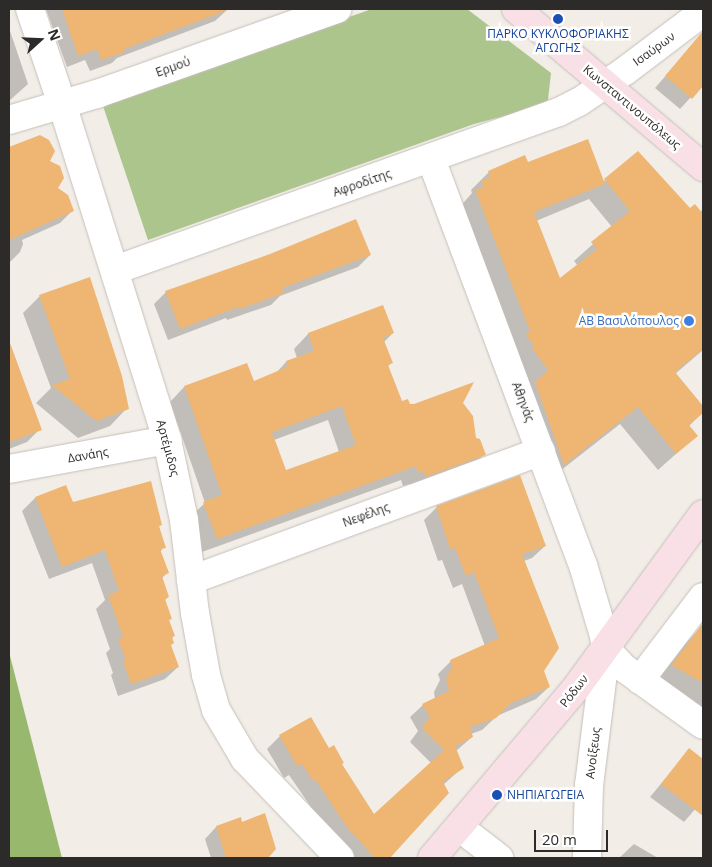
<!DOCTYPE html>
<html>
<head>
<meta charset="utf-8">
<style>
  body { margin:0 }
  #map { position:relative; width:712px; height:867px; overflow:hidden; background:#f2ede7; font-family:"Open Sans",sans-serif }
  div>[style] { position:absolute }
  .green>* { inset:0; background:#acc58c }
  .forest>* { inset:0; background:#98b86d }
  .shadow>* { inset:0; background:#0003 }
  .building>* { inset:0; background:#eeb672 }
  .roads { filter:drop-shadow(0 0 1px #c4bfba) drop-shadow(0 0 1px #c4bfba) }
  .street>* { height:28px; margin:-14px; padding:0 14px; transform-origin:14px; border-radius:14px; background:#fff }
  .secondary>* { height:28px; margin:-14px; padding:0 14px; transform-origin:14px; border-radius:14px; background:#f9e0e7 }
  .dots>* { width:14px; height:14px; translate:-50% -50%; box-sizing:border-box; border:2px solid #fff; border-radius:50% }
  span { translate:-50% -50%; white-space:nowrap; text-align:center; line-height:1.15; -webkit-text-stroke:5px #fff; paint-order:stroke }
  .transit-label { font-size:12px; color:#164399 }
  .left { translate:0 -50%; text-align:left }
  .street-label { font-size:12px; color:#2d2b29 }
  .shop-label { font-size:12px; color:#366cbe }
  .right { translate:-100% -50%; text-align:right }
  .frame { position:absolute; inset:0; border:10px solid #2d2b29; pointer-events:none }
  .north { position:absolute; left:15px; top:15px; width:50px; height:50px; -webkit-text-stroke:4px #fff; paint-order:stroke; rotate:70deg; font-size:14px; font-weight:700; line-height:20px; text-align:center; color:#2d2b29 }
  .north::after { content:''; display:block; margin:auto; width:18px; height:22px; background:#2d2b29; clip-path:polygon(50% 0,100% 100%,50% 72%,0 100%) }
  .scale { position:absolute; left:534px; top:830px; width:74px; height:22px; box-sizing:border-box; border:2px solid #2d2b29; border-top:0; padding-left:6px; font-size:15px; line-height:18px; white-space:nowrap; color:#2d2b29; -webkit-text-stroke:4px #fff; paint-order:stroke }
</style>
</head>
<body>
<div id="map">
  <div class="green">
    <i style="clip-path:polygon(372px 9px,467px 9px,551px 73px,548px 100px,539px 107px,474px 124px,148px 240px,102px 103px)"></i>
  </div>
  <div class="forest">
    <i style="clip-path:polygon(9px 652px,62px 858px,9px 858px)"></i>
  </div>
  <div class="shadow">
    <i style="clip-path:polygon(46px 9px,227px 9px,227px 10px,215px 21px,117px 58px,112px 63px,90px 71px,85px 60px,67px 67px)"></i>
    <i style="clip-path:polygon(9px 28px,28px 84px,9px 101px)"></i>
    <i style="clip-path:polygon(703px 33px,703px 84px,680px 109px,655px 88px)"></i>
    <i style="clip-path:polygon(40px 137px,56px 188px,73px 210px,60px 223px,22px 240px,23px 244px,20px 252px,9px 263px,9px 148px)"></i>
    <i style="clip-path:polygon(evenodd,638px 153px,690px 210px,700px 212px,703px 209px,703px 350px,675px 374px,703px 408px,703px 412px,688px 427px,696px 436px,658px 470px,620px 424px,546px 482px,458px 209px,472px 193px,471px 190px,489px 172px,527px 164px,603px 182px,638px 153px,589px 199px,612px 227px,574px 261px,578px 266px,560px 281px,536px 221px,589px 199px)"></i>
    <i style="clip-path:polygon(370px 255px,358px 267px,280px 296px,271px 305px,227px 320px,226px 318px,168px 340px,154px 304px,166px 292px)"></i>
    <i style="clip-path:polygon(40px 296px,127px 408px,110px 426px,78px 438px,36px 403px,51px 388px,23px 313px)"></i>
    <i style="clip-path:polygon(evenodd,382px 306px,393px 333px,384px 342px,391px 363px,388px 366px,401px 403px,409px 405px,462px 403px,475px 438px,484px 454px,470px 469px,411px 490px,409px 484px,403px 486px,401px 480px,202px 552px,190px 517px,205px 503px,170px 402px,184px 387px,253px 383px,275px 374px,286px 362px,297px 358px,294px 349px,308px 334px,382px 306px,328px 420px,339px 452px,285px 472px,274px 440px,328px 420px)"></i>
    <i style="clip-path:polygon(9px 340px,40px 429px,27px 442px,9px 449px)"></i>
    <i style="clip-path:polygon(520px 477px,545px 546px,532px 558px,524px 561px,543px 671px,549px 687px,536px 699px,497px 716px,482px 730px,471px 734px,472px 737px,456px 751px,462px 768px,443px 785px,448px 793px,388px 858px,351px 858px,333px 839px,289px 775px,284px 778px,267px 749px,280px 736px,328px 750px,341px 764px,374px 816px,431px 763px,410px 742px,418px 731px,410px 717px,423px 705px,435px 699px,434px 692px,440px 680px,438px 674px,451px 661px,485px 646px,462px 584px,453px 588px,442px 560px,438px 561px,424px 520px,436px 508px)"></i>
    <i style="clip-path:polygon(35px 498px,161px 525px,158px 527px,164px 547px,160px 552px,167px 573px,161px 579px,168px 597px,164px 601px,173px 636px,170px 645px,178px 667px,165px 679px,118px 696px,111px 675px,113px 673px,106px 653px,110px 649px,96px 609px,105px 600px,92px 563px,49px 579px,22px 511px)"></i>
    <i style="clip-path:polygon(701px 627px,703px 629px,703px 722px,657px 680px,686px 643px)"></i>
    <i style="clip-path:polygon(689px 750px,703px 761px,703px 800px,684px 822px,650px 797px)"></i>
    <i style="clip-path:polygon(240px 819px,242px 823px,275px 849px,266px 858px,211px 858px,205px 839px,216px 827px)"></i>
    <i style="clip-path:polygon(634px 844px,658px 858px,619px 858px)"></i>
  </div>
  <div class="building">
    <i style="clip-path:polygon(62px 9px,225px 9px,225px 11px,124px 49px,125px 52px,101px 60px,97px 49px,78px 56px)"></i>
    <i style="clip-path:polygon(703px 31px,703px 86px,692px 99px,665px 76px)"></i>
    <i style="clip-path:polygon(40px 135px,49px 140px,55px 151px,50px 161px,60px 166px,64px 178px,58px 188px,68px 195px,74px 211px,9px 240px,9px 147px)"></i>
    <i style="clip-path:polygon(588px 139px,605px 184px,534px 212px,560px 278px,597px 249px,591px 242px,630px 211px,604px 179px,638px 151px,690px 208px,695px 204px,703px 214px,703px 349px,675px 372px,703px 406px,703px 413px,689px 425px,698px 436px,676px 454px,638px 407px,564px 465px,535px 382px,548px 370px,532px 348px,534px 346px,526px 335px,530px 331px,475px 190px,484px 187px,481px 181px,490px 177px,488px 171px,525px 155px,528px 162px)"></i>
    <i style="clip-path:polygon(356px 219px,371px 255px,282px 288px,284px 293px,239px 309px,238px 307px,180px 329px,165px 291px,270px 254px)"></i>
    <i style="clip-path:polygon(90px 277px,122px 376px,129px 409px,96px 421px,52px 385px,70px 379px,39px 295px)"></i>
    <i style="clip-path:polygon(evenodd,383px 305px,394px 333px,383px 338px,393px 363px,388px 365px,402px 401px,408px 399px,410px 404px,414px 404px,474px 382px,463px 403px,473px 416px,476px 438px,480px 439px,486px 455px,426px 477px,423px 471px,418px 473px,416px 466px,217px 539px,203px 502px,222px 495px,184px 386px,247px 363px,254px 381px,287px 367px,286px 361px,314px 351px,308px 333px,383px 305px,342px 406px,356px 445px,286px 470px,272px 432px,342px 406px)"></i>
    <i style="clip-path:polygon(11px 346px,42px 430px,9px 442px,9px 347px)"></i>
    <i style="clip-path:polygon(520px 475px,546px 546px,522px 554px,559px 648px,544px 671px,550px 687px,511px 703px,496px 718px,470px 727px,473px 737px,455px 746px,464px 768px,443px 782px,449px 793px,390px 858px,375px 858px,346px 826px,316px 780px,313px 781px,302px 764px,297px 766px,279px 735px,311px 717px,329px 748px,334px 745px,344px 763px,342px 764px,374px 814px,444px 750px,422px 728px,430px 717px,422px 704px,449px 691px,446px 678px,452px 667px,450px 660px,499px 638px,474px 572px,466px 576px,455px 548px,450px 549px,436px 506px)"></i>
    <i style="clip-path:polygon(151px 481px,162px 525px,159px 526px,166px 548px,160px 549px,169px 573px,162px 576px,169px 597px,165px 599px,172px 619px,169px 620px,175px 636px,172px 637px,174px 643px,171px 645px,179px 667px,131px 684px,123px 661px,126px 660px,118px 639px,123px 637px,108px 595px,119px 591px,105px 550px,62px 567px,35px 497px,66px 485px,73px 502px)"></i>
    <i style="clip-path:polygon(703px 623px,703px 683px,671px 665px)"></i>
    <i style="clip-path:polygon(689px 748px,703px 759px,703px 816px,661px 784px)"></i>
    <i style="clip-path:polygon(265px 813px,276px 849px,268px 858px,226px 858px,216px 826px,241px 817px,242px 822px)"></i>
  </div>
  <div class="roads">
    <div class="street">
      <i style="left:30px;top:9px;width:100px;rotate:71.4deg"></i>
      <i style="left:62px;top:104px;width:352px;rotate:72.6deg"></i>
      <i style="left:167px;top:440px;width:82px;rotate:78deg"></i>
      <i style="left:184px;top:520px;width:94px;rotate:83.3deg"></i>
      <i style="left:195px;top:613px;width:63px;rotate:79.9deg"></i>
      <i style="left:206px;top:675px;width:36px;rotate:74deg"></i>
      <i style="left:216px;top:710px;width:57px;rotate:59.4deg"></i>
      <i style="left:245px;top:759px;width:137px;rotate:46.2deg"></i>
      <i style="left:9px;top:120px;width:92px;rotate:-16.5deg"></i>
      <i style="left:97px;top:94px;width:255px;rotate:-19.5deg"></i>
      <i style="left:431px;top:159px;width:434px;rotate:69.5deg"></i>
      <i style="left:583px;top:565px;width:74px;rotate:73.5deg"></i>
      <i style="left:604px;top:636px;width:13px;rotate:81deg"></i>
      <i style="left:606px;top:649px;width:137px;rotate:97.1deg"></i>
      <i style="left:589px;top:785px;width:73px;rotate:91.6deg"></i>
      <i style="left:115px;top:270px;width:471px;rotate:-19.6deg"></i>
      <i style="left:559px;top:112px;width:22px;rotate:-27deg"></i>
      <i style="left:579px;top:102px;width:55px;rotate:-34deg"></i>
      <i style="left:625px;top:71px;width:98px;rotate:-37.1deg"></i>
      <i style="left:9px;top:469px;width:161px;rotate:-10.4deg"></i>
      <i style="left:191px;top:580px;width:373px;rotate:-20.2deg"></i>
      <i style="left:606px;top:649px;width:26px;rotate:47deg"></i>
      <i style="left:624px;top:668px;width:97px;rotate:35.8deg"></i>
      <i style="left:640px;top:680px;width:104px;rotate:-52.8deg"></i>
      <i style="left:459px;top:827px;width:51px;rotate:37.8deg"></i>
    </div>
    <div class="secondary">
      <i style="left:516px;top:9px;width:245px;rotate:40.2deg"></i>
      <i style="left:432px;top:858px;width:223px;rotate:-49.7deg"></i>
      <i style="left:576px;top:688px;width:215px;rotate:-53.9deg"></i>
    </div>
  </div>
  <div class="dots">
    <i style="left:558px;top:19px;background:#1a4fb4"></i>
    <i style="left:689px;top:321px;background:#3f7fe0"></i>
    <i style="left:497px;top:795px;background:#1a4fb4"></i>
  </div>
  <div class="transit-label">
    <span style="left:558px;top:41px">ΠΑΡΚΟ ΚΥΚΛΟΦΟΡΙΑΚΗΣ<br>ΑΓΩΓΗΣ</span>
    <span class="left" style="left:507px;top:795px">ΝΗΠΙΑΓΩΓΕΙΑ</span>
  </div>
  <div class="street-label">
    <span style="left:654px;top:49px;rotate:-36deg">Ισαύρων</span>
    <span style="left:173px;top:67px;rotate:-20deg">Ερμού</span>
    <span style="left:632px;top:107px;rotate:40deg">Κωνσταντινουπόλεως</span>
    <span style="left:362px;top:183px;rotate:-19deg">Αφροδίτης</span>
    <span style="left:523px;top:402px;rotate:69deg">Αθηνάς</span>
    <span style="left:168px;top:448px;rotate:75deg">Αρτέμιδος</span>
    <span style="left:88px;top:455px;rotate:-10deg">Δανάης</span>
    <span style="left:366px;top:515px;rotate:-20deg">Νεφέλης</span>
    <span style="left:574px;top:691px;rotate:-52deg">Ρόδων</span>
    <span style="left:593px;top:753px;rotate:-83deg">Ανοίξεως</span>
  </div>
  <div class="shop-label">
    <span class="right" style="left:679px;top:321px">ΑΒ Βασιλόπουλος</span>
  </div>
  <div class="frame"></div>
  <div class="north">N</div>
  <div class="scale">20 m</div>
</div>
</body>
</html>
